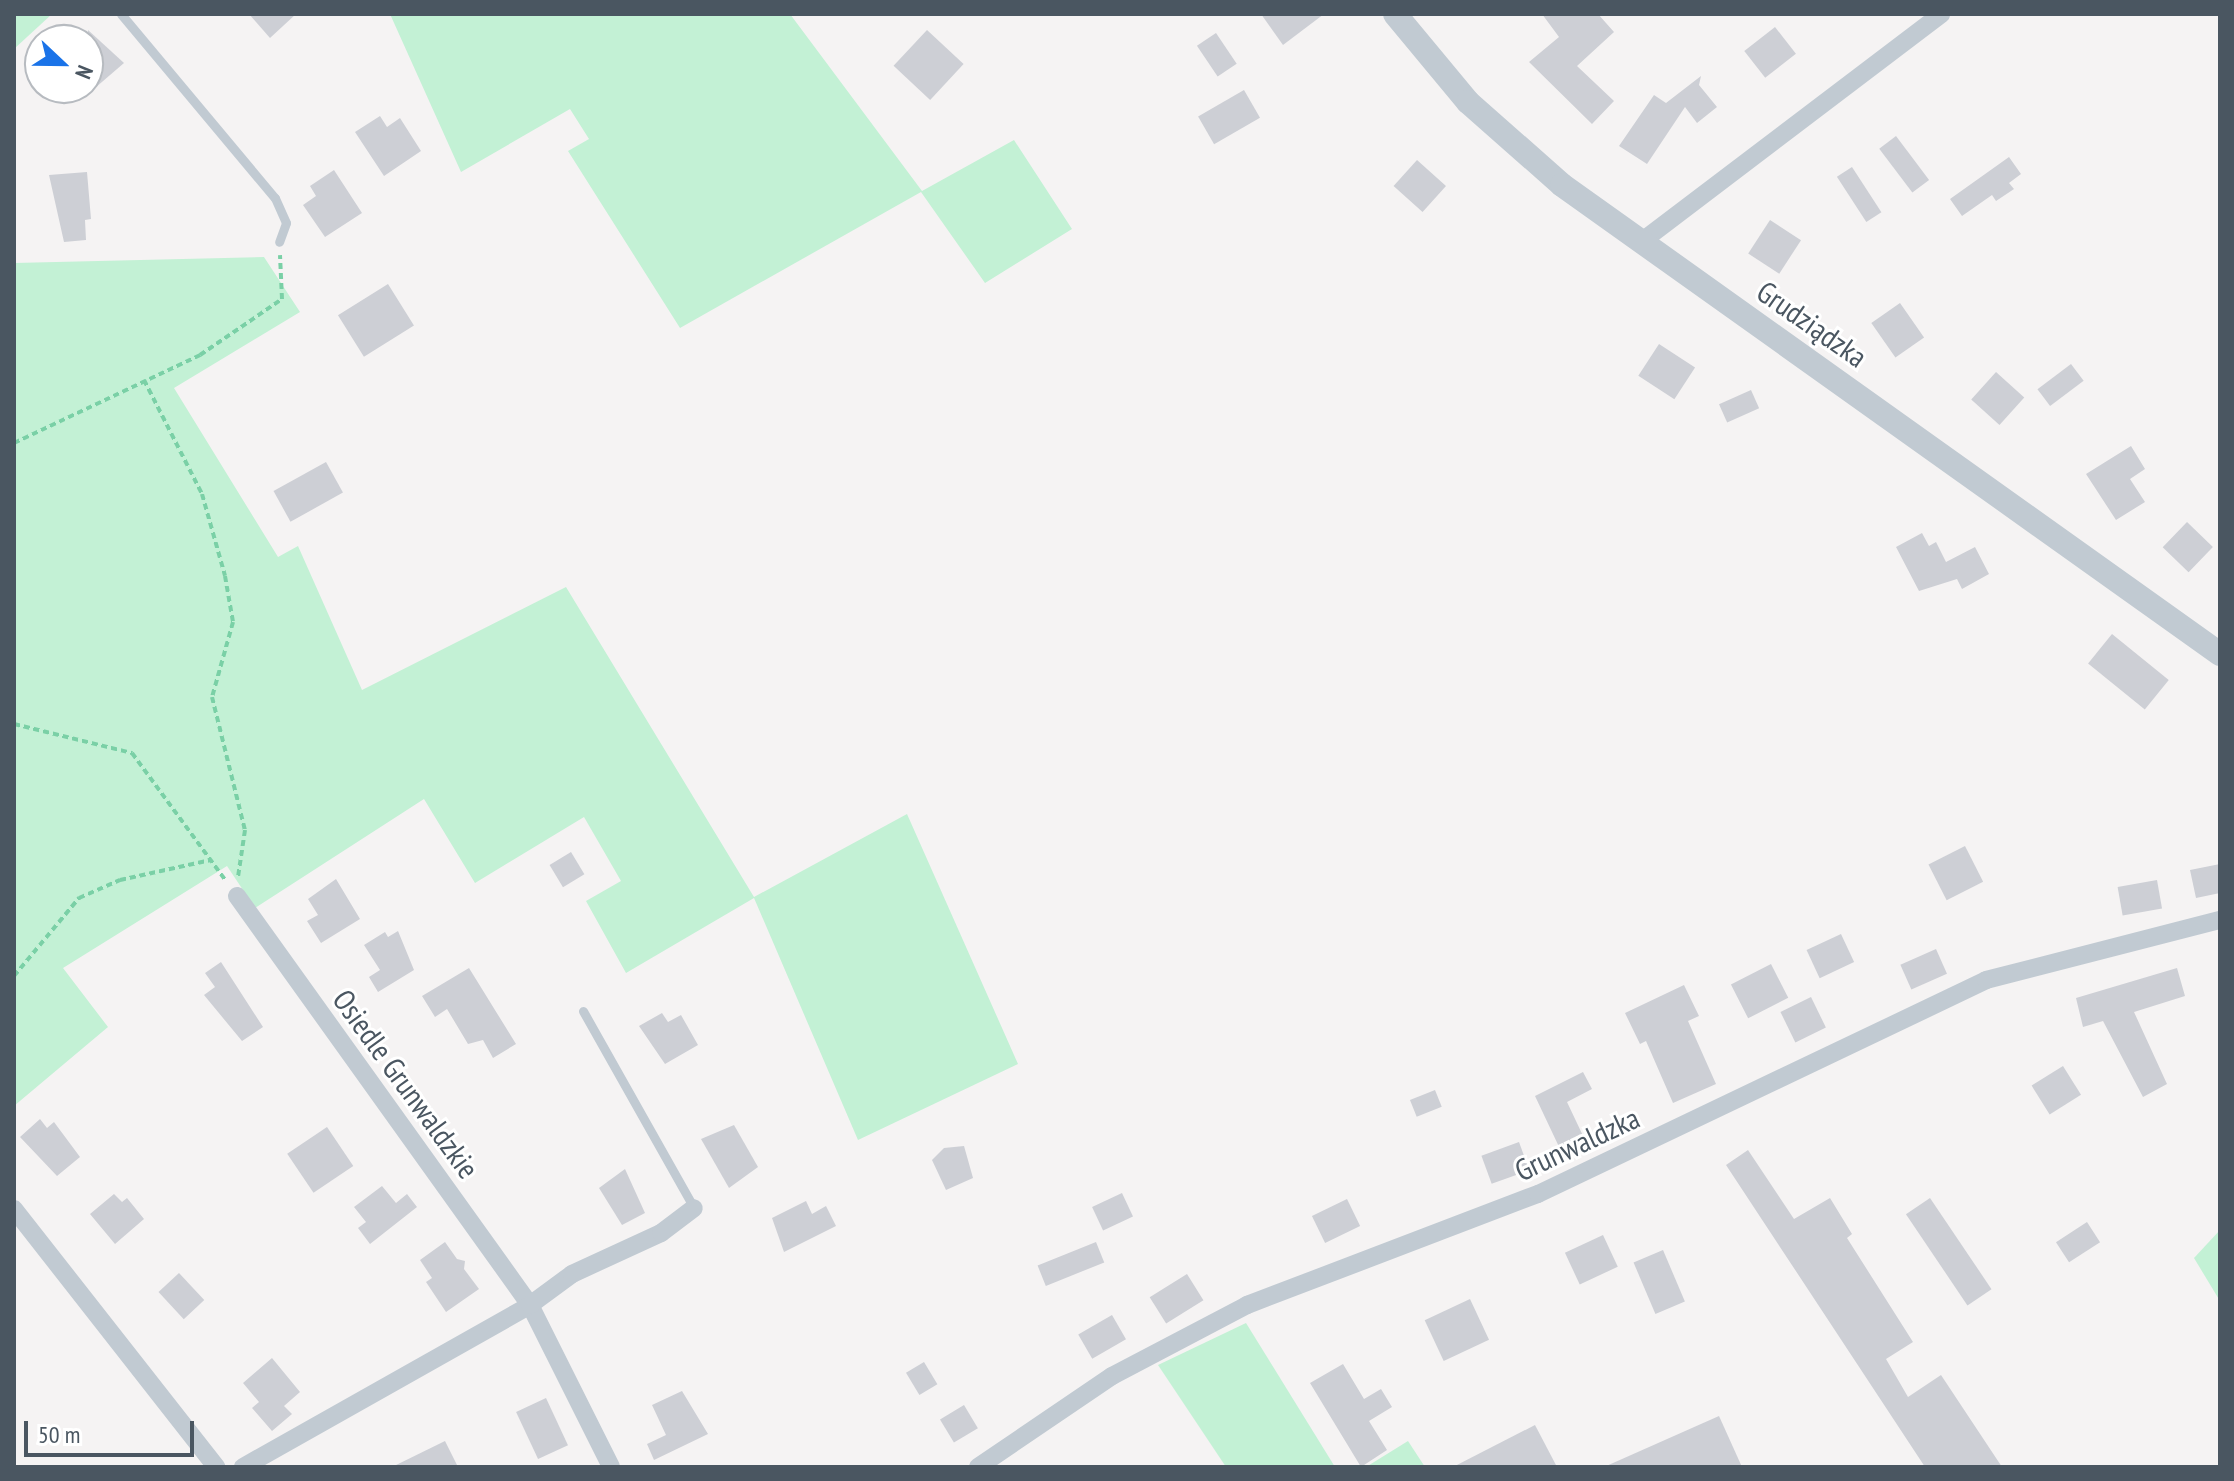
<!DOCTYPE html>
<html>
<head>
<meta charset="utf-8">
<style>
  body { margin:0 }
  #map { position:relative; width:2234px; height:1481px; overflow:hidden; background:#f5f3f3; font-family:"PT Sans Narrow",sans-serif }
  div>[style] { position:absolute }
  .green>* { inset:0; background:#c3f1d5 }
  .building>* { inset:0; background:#cdcfd5; transform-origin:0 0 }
  .path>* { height:4px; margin-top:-2px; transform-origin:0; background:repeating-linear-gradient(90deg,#7ad0a6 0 6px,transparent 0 10px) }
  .service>* { height:9px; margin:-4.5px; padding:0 4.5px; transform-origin:4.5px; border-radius:4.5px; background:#c1cad2 }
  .minor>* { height:18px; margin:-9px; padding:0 9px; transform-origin:9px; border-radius:9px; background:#c1cad2 }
  .tertiary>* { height:24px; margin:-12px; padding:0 12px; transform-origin:12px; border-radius:12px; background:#c1cad2 }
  span { translate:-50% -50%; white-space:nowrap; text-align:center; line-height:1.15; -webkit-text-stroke:6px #fff; paint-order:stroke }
  .street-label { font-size:30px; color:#4a5661 }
  .frame { position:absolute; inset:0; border:16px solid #4a5661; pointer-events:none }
  .north { position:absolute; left:24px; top:24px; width:80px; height:80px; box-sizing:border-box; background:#fff; border:2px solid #b7bbc0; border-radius:50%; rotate:112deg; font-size:22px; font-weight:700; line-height:32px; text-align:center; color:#4a5661 }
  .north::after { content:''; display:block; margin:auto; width:28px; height:36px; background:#1a73e8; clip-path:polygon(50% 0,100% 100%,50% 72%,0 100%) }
  .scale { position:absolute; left:24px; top:1421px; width:170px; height:36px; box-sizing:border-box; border:4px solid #4a5661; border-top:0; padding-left:10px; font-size:24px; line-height:28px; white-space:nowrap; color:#4a5661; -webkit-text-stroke:6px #fff; paint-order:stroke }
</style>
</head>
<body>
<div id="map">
  <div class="green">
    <i style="clip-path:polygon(14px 14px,52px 14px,14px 49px)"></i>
    <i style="clip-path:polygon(390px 14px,790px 14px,922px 191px,1014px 140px,1072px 229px,985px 283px,921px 192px,680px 328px,568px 151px,589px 139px,570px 109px,461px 172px)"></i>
    <i style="clip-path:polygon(264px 257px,300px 312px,174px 388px,278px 557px,298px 546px,362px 690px,566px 587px,754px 897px,907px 814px,1018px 1064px,858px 1140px,754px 898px,626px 973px,586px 901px,621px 881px,584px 817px,475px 883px,424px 799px,255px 908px,227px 866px,63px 968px,108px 1027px,14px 1106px,14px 263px)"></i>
    <i style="clip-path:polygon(2220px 1230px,2220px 1301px,2194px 1258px)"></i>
    <i style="clip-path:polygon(1246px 1323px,1335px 1467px,1226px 1467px,1158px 1365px)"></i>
    <i style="clip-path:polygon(1408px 1441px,1425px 1467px,1366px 1467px)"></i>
  </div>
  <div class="building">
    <i style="clip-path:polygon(249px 14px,296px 14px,270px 38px)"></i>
    <i style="clip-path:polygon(1261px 14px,1324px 14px,1283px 45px)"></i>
    <i style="clip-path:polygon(1542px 14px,1598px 14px,1614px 32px,1577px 66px,1614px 101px,1592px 124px,1529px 62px,1559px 37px)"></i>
    <i style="left:1775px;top:27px;width:34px;height:39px;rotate:52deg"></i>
    <i style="clip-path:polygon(88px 30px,124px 63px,88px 94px)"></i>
    <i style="left:927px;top:30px;width:50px;height:49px;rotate:43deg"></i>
    <i style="left:1216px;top:33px;width:37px;height:23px;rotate:56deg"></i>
    <i style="clip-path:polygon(1701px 76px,1699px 85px,1717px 107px,1697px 123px,1685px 107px,1647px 164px,1619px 146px,1654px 95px,1666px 103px)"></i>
    <i style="left:1244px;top:90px;width:32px;height:53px;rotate:60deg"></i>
    <i style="clip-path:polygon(380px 116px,387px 127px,400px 118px,421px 151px,384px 176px,355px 132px)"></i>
    <i style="left:1896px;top:136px;width:55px;height:21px;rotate:53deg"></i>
    <i style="clip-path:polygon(2009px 157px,2021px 174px,2009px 183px,2014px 189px,1996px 201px,1992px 195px,1962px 216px,1950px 199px)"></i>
    <i style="left:1417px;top:160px;width:39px;height:35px;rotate:42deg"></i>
    <i style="left:1852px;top:167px;width:54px;height:18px;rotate:57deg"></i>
    <i style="clip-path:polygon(334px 170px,362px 213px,325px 237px,303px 205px,316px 196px,310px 186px)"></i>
    <i style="clip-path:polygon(87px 172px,91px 219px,85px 220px,86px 240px,64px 242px,49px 175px)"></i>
    <i style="left:1770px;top:220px;width:37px;height:40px;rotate:33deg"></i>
    <i style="left:388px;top:284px;width:49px;height:59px;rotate:58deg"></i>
    <i style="left:1900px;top:303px;width:42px;height:35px;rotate:55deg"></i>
    <i style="left:1659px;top:344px;width:43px;height:38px;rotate:33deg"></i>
    <i style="left:2071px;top:364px;width:21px;height:42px;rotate:53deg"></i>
    <i style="left:1996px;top:372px;width:38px;height:37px;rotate:42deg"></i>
    <i style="left:1751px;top:390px;width:20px;height:35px;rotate:66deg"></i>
    <i style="clip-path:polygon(2131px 446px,2145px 469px,2130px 479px,2145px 502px,2116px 520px,2086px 474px)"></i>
    <i style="left:326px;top:462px;width:35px;height:60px;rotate:61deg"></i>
    <i style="left:2187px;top:522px;width:36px;height:35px;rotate:44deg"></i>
    <i style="clip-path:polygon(1922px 533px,1929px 546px,1936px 542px,1946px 562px,1975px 547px,1989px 574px,1962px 589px,1957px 579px,1919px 591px,1896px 547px)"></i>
    <i style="left:2112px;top:634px;width:73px;height:38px;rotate:39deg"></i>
    <i style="left:1965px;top:846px;width:40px;height:41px;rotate:63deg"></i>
    <i style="left:571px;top:852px;width:26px;height:25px;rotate:59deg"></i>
    <i style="clip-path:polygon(2220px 864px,2220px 893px,2196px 898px,2190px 870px)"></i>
    <i style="clip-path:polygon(336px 879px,360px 919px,321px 943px,307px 921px,318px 915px,308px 899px)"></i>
    <i style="left:2157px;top:880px;width:29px;height:40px;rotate:80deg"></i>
    <i style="clip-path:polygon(398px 931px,414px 970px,378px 992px,369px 977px,380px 970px,364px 945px,385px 932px,388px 937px)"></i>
    <i style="left:1841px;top:934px;width:31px;height:38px;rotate:65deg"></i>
    <i style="left:1936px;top:949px;width:27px;height:39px;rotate:66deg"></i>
    <i style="clip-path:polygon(221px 962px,263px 1027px,242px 1041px,204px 995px,215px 987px,205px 973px)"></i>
    <i style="left:1771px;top:964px;width:38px;height:45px;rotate:63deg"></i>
    <i style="clip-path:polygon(469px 968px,516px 1044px,493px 1058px,483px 1040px,468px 1044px,447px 1009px,435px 1017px,422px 996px)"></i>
    <i style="clip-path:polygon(2177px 968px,2185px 996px,2134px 1012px,2167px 1084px,2143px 1097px,2103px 1021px,2083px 1027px,2076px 998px)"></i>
    <i style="clip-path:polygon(1684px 985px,1699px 1016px,1688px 1021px,1716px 1084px,1673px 1103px,1646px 1041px,1640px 1044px,1625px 1013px)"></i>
    <i style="left:1811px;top:997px;width:34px;height:34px;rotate:64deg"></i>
    <i style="clip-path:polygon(662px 1013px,668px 1022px,681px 1015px,698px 1045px,665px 1064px,639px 1026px)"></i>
    <i style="left:2063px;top:1066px;width:34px;height:37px;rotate:58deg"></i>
    <i style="clip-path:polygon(1583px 1072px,1592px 1089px,1567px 1102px,1585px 1140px,1561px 1151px,1535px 1096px)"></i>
    <i style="left:1435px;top:1090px;width:18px;height:27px;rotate:68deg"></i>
    <i style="clip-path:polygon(40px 1119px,47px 1128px,54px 1122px,80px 1157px,57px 1176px,20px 1137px)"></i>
    <i style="clip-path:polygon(734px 1125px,758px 1167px,729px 1188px,701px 1139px)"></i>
    <i style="left:327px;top:1127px;width:47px;height:48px;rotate:56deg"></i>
    <i style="left:1519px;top:1142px;width:30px;height:40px;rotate:70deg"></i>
    <i style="clip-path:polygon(964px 1146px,973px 1178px,946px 1190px,932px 1160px,944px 1148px)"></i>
    <i style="clip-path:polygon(1748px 1150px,1794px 1219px,1830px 1198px,1852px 1234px,1847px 1238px,1913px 1342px,1886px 1359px,1908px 1397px,1941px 1375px,2002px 1467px,1925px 1467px,1726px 1165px)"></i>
    <i style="clip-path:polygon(625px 1169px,645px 1213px,622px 1225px,599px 1188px)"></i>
    <i style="clip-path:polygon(382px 1186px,396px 1203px,407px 1194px,417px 1207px,370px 1244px,358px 1228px,366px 1222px,354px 1207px)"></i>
    <i style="left:1122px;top:1193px;width:26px;height:33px;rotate:65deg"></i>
    <i style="clip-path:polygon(114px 1194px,122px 1202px,127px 1198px,144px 1219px,115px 1244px,90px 1214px)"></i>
    <i style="left:1930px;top:1198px;width:110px;height:29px;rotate:56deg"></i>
    <i style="left:1347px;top:1199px;width:30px;height:39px;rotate:64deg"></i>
    <i style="clip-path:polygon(806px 1201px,812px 1214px,826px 1206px,836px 1226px,784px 1252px,772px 1218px)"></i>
    <i style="left:2087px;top:1222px;width:24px;height:37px;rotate:57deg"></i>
    <i style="left:1603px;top:1235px;width:35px;height:42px;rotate:65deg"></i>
    <i style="clip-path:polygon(445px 1242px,457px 1259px,465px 1261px,464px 1269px,479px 1289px,446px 1312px,426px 1282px,432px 1278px,420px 1260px)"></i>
    <i style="left:1096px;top:1242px;width:22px;height:63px;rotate:68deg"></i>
    <i style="left:1663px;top:1250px;width:56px;height:32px;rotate:67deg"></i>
    <i style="left:179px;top:1273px;width:37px;height:28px;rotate:47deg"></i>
    <i style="left:1187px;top:1274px;width:31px;height:44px;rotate:58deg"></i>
    <i style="left:1470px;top:1299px;width:45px;height:50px;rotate:65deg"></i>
    <i style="left:1112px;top:1315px;width:28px;height:39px;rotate:60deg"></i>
    <i style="clip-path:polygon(272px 1358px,300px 1392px,284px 1406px,292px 1414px,272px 1431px,252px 1408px,259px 1402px,243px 1383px)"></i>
    <i style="left:924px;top:1362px;width:26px;height:21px;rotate:59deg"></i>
    <i style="clip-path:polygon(1343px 1364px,1364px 1399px,1381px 1389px,1392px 1407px,1369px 1421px,1387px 1450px,1361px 1467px,1310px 1383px)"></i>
    <i style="clip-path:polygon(682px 1391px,708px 1434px,654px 1460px,647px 1444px,666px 1435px,652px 1405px)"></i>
    <i style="left:546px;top:1398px;width:52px;height:33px;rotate:65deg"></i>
    <i style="left:964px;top:1405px;width:27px;height:28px;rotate:59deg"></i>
    <i style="clip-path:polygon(1719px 1416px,1742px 1467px,1604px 1467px)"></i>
    <i style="clip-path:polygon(1535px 1425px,1557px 1467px,1453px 1467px)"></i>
    <i style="clip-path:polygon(445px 1441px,458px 1467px,392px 1467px)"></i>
  </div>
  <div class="path">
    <i style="left:144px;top:380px;width:128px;rotate:63deg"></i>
    <i style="left:202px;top:494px;width:85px;rotate:74.3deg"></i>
    <i style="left:225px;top:576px;width:47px;rotate:80.1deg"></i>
    <i style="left:233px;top:622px;width:78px;rotate:105.6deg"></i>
    <i style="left:212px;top:697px;width:137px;rotate:76.1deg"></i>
    <i style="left:245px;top:830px;width:48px;rotate:98.5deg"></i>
    <i style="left:14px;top:443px;width:206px;rotate:-25.3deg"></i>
    <i style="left:200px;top:355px;width:99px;rotate:-34.3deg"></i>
    <i style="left:282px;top:299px;width:44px;rotate:-92.6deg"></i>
    <i style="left:14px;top:724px;width:122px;rotate:13.8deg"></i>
    <i style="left:132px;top:753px;width:159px;rotate:53.7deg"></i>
    <i style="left:14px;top:976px;width:102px;rotate:-50.2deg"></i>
    <i style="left:79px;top:898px;width:45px;rotate:-23.7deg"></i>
    <i style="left:120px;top:880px;width:93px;rotate:-12.4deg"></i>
  </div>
  <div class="service">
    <i style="left:121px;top:14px;width:240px;rotate:50.1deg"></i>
    <i style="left:275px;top:198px;width:27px;rotate:66deg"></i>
    <i style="left:286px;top:223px;width:20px;rotate:110deg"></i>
    <i style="left:583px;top:1011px;width:226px;rotate:60.6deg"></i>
  </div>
  <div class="minor">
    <i style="left:1641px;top:242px;width:377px;rotate:-37.2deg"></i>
    <i style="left:237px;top:896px;width:503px;rotate:54.38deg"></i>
    <i style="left:530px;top:1305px;width:181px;rotate:63.4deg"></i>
    <i style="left:14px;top:1209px;width:328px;rotate:51.9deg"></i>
    <i style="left:243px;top:1467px;width:330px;rotate:-29.4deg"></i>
    <i style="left:530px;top:1305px;width:52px;rotate:-36.4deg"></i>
    <i style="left:572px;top:1274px;width:98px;rotate:-24.7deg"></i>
    <i style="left:661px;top:1233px;width:41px;rotate:-37.1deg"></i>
    <i style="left:978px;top:1467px;width:162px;rotate:-34.2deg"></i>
    <i style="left:1112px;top:1376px;width:153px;rotate:-27.7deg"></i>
    <i style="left:1247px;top:1305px;width:311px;rotate:-20.9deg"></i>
    <i style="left:1538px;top:1194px;width:496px;rotate:-25.5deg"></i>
    <i style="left:1986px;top:980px;width:242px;rotate:-14.4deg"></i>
  </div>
  <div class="tertiary">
    <i style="left:1395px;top:14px;width:114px;rotate:50.3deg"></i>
    <i style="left:1468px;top:102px;width:125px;rotate:41.4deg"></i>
    <i style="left:1562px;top:185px;width:808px;rotate:35.48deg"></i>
  </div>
  <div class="street-label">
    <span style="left:1812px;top:324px;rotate:35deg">Grudziądzka</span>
    <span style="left:406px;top:1084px;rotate:54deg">Osiedle Grunwaldzkie</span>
    <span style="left:1577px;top:1144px;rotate:-25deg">Grunwaldzka</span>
  </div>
  <div class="frame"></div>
  <div class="north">N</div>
  <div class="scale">50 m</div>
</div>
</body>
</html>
